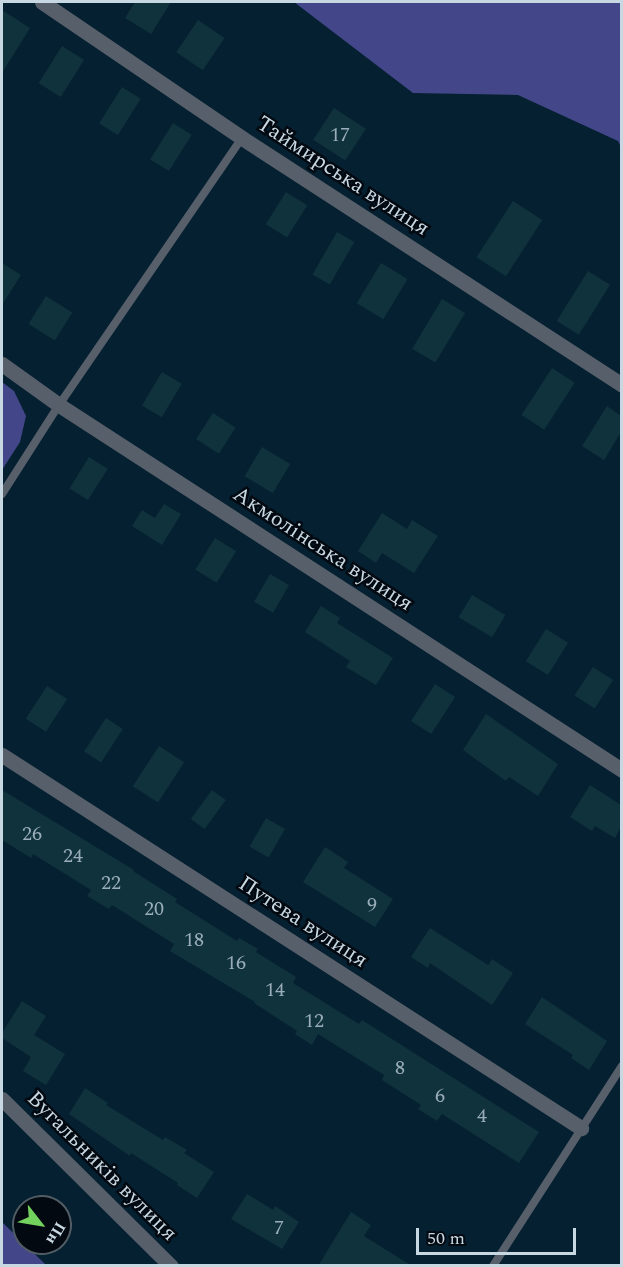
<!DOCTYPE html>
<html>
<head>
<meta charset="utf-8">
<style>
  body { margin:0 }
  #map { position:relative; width:623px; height:1267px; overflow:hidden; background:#052031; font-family:Spectral,serif }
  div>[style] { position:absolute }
  .forest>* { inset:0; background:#434789 }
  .building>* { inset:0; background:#0f323c; transform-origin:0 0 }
  .lane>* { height:8px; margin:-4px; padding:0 4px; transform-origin:4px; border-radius:4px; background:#575f6a }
  .street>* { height:15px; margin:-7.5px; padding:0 7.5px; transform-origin:7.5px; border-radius:7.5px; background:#575f6a }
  span { translate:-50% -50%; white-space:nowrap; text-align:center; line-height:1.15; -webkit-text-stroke:5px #020910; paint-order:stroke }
  .number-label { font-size:20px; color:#9aaeb9 }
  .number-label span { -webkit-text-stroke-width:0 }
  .street-label { font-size:22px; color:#c8d8e3 }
  .frame { position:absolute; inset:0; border:3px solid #c8d8e3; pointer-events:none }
  .north { position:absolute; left:12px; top:1195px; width:60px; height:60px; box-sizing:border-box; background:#020910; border:2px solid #515c64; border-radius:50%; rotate:121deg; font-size:16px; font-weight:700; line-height:24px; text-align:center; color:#c8d8e3 }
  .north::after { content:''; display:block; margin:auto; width:21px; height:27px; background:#73d25d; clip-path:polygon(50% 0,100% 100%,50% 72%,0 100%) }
  .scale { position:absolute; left:416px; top:1228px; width:160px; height:27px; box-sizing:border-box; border:3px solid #c8d8e3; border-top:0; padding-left:8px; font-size:18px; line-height:21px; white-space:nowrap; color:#c8d8e3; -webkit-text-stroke:4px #020910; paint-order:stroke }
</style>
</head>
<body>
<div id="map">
  <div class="forest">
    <i style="clip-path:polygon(294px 2px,621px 2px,621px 147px,618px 141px,518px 95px,413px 93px)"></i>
    <i style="clip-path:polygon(2px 382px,14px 391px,26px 416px,20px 442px,2px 470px)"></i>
    <i style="clip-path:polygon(2px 1222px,46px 1265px,2px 1265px)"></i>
  </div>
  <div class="building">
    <i style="clip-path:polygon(135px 2px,171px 2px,151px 34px,125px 18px)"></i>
    <i style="clip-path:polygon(2px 10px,30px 28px,2px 73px)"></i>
    <i style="left:198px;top:20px;width:32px;height:39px;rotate:34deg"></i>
    <i style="left:62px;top:46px;width:26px;height:44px;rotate:32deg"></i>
    <i style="left:122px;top:87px;width:22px;height:43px;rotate:32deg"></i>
    <i style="left:334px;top:108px;width:38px;height:38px;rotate:33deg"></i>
    <i style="left:173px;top:123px;width:22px;height:43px;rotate:32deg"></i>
    <i style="left:286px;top:192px;width:25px;height:38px;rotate:32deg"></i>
    <i style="left:513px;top:201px;width:35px;height:67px;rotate:33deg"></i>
    <i style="left:337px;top:232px;width:20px;height:49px;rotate:30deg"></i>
    <i style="clip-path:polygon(2px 263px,21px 275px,2px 305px)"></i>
    <i style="left:381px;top:263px;width:31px;height:47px;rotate:31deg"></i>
    <i style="left:588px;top:271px;width:26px;height:59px;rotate:32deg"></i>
    <i style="left:46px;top:296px;width:31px;height:33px;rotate:32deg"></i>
    <i style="left:442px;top:299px;width:27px;height:58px;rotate:31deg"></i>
    <i style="left:552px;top:368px;width:27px;height:56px;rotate:33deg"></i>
    <i style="left:162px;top:372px;width:23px;height:39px;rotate:31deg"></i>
    <i style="clip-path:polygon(607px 406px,621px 416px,621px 432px,604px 460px,582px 446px)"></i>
    <i style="left:213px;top:413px;width:27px;height:31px;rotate:33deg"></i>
    <i style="left:262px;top:447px;width:33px;height:34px;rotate:31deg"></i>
    <i style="left:89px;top:457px;width:22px;height:37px;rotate:32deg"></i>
    <i style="clip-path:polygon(164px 504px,181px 514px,162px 545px,132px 526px,142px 510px,155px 518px)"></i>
    <i style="clip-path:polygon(382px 513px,407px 529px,412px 520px,438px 536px,414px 573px,382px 553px,376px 563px,358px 551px)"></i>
    <i style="left:215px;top:538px;width:25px;height:37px;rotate:32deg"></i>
    <i style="left:270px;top:574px;width:22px;height:32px;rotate:30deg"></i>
    <i style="left:472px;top:595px;width:39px;height:26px;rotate:31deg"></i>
    <i style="clip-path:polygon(321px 606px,340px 618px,337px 623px,393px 658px,376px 685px,346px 667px,350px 661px,305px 632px)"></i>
    <i style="left:546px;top:629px;width:26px;height:38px;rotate:32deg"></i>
    <i style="left:593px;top:667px;width:24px;height:34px;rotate:33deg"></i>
    <i style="left:435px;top:684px;width:24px;height:44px;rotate:33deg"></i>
    <i style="left:47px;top:686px;width:24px;height:39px;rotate:33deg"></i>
    <i style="clip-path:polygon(486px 714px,558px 764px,538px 796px,509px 777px,506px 781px,463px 750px)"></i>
    <i style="left:106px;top:718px;width:20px;height:40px;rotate:33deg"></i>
    <i style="left:159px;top:746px;width:30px;height:48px;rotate:33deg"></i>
    <i style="clip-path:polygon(590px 785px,621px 805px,621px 827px,615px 838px,595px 826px,592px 831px,570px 817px)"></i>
    <i style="clip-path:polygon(2px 790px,134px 870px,133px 871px,177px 899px,175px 902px,237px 941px,239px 938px,258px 949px,256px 952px,296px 977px,293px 983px,359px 1024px,362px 1020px,539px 1132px,519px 1163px,442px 1114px,437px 1121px,418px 1109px,421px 1105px,382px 1080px,384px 1075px,318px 1034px,312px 1045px,295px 1034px,297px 1031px,254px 1003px,255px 1002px,170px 951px,174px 944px,112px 905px,109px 909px,87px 896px,91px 890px,33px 854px,31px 858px,2px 840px)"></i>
    <i style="left:212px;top:790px;width:17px;height:36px;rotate:36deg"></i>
    <i style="left:266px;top:818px;width:22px;height:33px;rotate:30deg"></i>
    <i style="clip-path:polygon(325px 847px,348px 862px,344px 868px,393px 899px,375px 927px,303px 882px)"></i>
    <i style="clip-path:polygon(430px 928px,488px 965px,492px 959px,513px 973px,492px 1005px,430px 963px,428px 968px,411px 957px)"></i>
    <i style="clip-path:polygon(542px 997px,607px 1041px,589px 1070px,571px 1058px,573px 1055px,525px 1024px)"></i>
    <i style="clip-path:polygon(22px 1001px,46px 1016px,34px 1035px,65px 1054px,46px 1085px,23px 1071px,31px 1057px,2px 1038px,2px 1033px)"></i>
    <i style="clip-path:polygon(85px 1088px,108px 1103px,106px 1105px,163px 1140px,165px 1137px,187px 1150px,184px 1153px,214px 1172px,197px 1198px,177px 1185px,178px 1183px,131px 1153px,130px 1156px,69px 1114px)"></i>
    <i style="clip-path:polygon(247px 1194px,273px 1210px,275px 1206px,299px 1222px,282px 1249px,231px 1219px)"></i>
    <i style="clip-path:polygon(351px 1212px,371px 1225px,364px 1236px,412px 1266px,318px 1266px)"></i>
  </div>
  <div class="lane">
    <i style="left:2px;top:494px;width:106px;rotate:-57.4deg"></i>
    <i style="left:59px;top:405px;width:324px;rotate:-55.6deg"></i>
    <i style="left:493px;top:1266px;width:238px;rotate:-57.2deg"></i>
  </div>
  <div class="street">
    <i style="left:42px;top:2px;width:242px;rotate:34.2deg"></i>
    <i style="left:242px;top:138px;width:453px;rotate:33deg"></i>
    <i style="left:2px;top:364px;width:70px;rotate:35.7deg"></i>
    <i style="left:59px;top:405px;width:671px;rotate:32.96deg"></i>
    <i style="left:2px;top:755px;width:689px;rotate:32.79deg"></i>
    <i style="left:2px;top:1099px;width:238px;rotate:44.7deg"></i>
  </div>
  <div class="number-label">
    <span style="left:340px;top:135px">17</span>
    <span style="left:32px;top:834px">26</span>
    <span style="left:73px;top:856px">24</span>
    <span style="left:111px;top:883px">22</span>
    <span style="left:372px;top:905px">9</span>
    <span style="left:154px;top:909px">20</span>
    <span style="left:194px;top:940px">18</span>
    <span style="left:236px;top:963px">16</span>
    <span style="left:275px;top:990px">14</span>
    <span style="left:314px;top:1021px">12</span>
    <span style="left:400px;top:1068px">8</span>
    <span style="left:440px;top:1096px">6</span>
    <span style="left:482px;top:1116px">4</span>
    <span style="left:279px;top:1228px">7</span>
  </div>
  <div class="street-label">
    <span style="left:343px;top:176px;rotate:33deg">Таймирська вулиця</span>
    <span style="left:323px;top:549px;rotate:33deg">Акмолiнська вулиця</span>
    <span style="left:303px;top:922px;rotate:33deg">Путева вулиця</span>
    <span style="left:102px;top:1166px;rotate:45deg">Вугальників вулиця</span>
  </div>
  <div class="frame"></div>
  <div class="north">Пн</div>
  <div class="scale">50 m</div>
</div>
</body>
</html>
